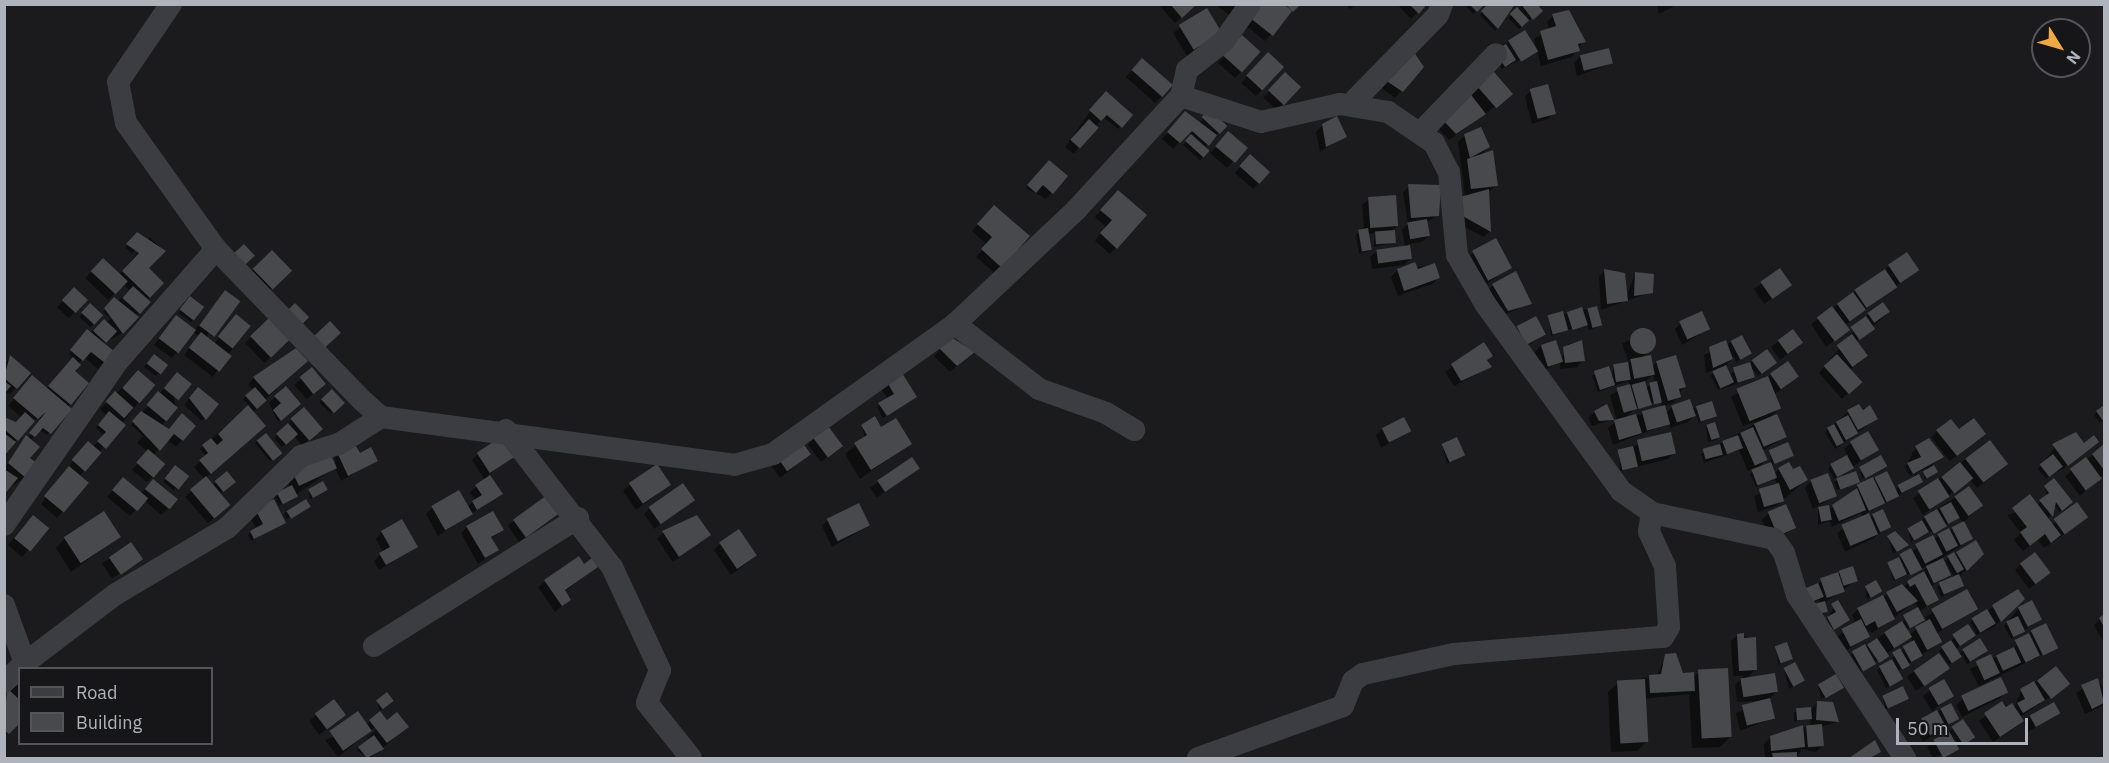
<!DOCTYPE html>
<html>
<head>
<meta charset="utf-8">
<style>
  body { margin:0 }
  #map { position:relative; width:2109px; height:763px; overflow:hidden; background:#1b1b1d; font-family:"IBM Plex Sans",sans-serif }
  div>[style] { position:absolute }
  .shadow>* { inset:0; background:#0007; transform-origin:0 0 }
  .building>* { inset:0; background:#48494d; transform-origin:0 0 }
  .round { border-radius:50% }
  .minor>* { height:22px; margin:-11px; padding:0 11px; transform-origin:11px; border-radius:11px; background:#3c3d42 }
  span { translate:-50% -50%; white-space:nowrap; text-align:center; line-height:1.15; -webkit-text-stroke:6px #161618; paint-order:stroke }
  .frame { position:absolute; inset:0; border:6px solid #aeb3bc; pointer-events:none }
  .legend { position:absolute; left:18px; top:667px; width:195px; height:78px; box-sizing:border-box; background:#161618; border:2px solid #53555a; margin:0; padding:8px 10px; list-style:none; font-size:18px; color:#aeb3bc }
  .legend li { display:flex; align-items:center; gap:12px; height:30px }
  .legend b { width:30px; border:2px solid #53555a }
  .north { position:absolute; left:2031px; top:18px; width:60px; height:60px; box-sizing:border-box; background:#161618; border:2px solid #53555a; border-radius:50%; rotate:127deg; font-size:16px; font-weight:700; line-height:24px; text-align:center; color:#aeb3bc }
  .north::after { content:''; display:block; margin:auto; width:21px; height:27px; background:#eda943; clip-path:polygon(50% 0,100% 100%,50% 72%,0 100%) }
  .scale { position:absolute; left:1896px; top:718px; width:132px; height:27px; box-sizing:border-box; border:3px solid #aeb3bc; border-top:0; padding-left:8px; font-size:18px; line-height:21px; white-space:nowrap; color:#aeb3bc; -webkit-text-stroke:4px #161618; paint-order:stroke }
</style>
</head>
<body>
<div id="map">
  <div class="shadow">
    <i style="clip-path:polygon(1158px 4px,1195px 4px,1175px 23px)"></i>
    <i style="clip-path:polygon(1215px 4px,1238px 4px,1229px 15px)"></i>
    <i style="clip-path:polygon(1254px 4px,1298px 4px,1265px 41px,1240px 21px)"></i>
    <i style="clip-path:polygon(1345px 4px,1358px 4px,1350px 9px)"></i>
    <i style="clip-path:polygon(1397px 4px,1425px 4px,1411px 19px)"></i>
    <i style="clip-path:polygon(1464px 4px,1484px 4px,1473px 14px)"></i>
    <i style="clip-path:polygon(1515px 4px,1495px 31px,1480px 15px,1489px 4px)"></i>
    <i style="clip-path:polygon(1524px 4px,1541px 11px,1519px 29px,1508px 18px)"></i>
    <i style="clip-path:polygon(1657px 4px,1678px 4px,1659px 14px)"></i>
    <i style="clip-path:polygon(1206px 10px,1214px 39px,1187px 56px,1173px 33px)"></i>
    <i style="clip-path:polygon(1553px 16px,1584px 41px,1572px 57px,1541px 66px,1534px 39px,1549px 30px,1547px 22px)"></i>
    <i style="clip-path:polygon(1509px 41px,1536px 51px,1502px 69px,1493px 55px)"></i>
    <i style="clip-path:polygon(1236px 43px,1241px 72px,1235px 78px,1218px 63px)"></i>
    <i style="clip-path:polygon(1581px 56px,1611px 64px,1577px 76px,1574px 63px)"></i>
    <i style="clip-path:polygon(1261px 60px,1262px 90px,1256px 96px,1241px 83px)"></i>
    <i style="clip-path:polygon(1136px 66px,1161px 97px,1155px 103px,1126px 77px)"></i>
    <i style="clip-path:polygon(1422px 67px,1395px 98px,1377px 85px)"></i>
    <i style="left:1285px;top:74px;width:19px;height:32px;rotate:43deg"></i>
    <i style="clip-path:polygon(1478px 88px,1504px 100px,1449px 140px,1435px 124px)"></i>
    <i style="clip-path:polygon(1531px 90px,1554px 113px,1548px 119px,1532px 124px,1525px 97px)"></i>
    <i style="clip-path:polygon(1099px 99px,1131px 115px,1118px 129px,1103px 117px,1074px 154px,1065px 147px)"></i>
    <i style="clip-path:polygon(1209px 111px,1225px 126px,1204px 148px,1210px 153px,1222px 140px,1245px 148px,1227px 168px,1208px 151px,1200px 160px,1183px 145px,1192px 136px,1188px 132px,1173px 149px,1162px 139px,1179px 119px,1198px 125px)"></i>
    <i style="clip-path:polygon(1323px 125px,1345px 136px,1320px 152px,1316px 132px)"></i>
    <i style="clip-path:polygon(1465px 135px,1489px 147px,1479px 156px,1496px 186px,1487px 193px,1490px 231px,1484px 237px,1455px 222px,1465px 197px,1458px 142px)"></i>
    <i style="clip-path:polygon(1244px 162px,1268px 172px,1253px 189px,1235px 173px)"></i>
    <i style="clip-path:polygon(1043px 168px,1052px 192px,1046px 199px,1026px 188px)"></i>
    <i style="clip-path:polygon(1409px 186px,1438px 215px,1427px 222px,1429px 235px,1422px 242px,1408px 244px,1410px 259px,1404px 265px,1372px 269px,1370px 257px,1377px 251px,1405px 247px,1402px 230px,1408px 224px,1403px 192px)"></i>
    <i style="clip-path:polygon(1112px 198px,1116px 248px,1110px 254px,1095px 241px,1106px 227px,1095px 217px)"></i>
    <i style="clip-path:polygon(1369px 199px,1397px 226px,1391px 232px,1395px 242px,1374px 247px,1375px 233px,1368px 234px,1371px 250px,1359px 254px,1356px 234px,1364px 230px,1362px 205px)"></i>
    <i style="clip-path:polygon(988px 213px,1028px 236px,995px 273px,976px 257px,987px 245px,972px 231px)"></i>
    <i style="left:137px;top:234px;width:9px;height:18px;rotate:41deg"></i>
    <i style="clip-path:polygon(150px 237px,164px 251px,146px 268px,162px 283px,122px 333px,103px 344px,104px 362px,98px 369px,84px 357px,78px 364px,73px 372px,87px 383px,47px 435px,40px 430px,30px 440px,25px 477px,4px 492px,4px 468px,42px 420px,38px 417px,4px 453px,4px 419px,16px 424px,21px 417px,8px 406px,26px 384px,46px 389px,74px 358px,69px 354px,81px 338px,111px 319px,103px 312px,130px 291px,123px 284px,108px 300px,85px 278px,103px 260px,119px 275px)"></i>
    <i style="clip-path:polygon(1495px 240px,1510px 267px,1485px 285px,1466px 258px)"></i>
    <i style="left:272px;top:252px;width:26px;height:34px;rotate:47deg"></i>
    <i style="clip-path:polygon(1434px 265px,1438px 278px,1432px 284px,1398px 296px,1391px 277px,1398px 270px)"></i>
    <i style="clip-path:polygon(1889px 266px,1917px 270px,1844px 326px,1848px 330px,1826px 347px,1811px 324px)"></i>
    <i style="clip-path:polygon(1605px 270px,1626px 298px,1635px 273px,1652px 292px,1601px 310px,1599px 277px)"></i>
    <i style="clip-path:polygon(1780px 270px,1783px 291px,1764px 304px,1754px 289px)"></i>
    <i style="clip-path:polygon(1493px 285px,1530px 303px,1502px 316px,1487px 291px)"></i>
    <i style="left:74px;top:289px;width:16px;height:25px;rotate:43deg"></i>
    <i style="clip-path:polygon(225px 292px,206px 339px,214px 344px,236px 316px,233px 348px,213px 377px,184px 355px,199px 336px,193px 332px,172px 358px,154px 345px,170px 324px,194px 331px)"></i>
    <i style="clip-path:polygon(187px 301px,193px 320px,191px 322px,178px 313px)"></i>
    <i style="left:90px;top:305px;width:15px;height:16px;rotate:42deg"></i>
    <i style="clip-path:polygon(1587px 309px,1598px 327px,1589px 330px,1587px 323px,1551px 336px,1549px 317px)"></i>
    <i style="clip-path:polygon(1868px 314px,1886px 315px,1855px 342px,1859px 363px,1849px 370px,1860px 382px,1842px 399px,1819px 373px)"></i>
    <i style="left:271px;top:318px;width:28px;height:36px;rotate:46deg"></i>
    <i style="clip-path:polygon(1681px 323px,1709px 329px,1682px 345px,1675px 329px)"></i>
    <i style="clip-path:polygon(1517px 327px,1544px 335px,1519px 351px,1510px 334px)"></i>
    <i style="clip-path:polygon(1793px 331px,1795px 349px,1780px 360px,1771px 347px)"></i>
    <i style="clip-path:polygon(evenodd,1654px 332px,1654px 347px,1640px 359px,1652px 367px,1657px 362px,1684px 387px,1673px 403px,1664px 406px,1666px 413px,1672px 407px,1697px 408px,1716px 416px,1699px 423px,1696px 414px,1688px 422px,1670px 428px,1669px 423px,1613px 445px,1608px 428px,1617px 421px,1610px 395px,1630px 385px,1628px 381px,1598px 392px,1592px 375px,1612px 376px,1614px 366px,1626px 366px,1633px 359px,1628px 361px,1622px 343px,1654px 332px,1653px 375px,1655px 383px,1646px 388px,1644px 382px,1653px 375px,1654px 332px,1660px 401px,1662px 408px,1624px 419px,1636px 407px,1660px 401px)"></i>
    <i style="clip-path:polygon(1742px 337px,1750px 354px,1736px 362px,1734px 357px,1725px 366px,1729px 375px,1752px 361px,1772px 366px,1758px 376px,1751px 367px,1751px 379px,1718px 390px,1711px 376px,1719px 368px,1706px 373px,1704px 355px)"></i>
    <i style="clip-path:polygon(951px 339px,973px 352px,950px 372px,934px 356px)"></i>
    <i style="clip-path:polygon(1581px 342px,1583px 360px,1577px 367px,1560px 369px,1560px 362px,1541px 372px,1535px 352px,1541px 345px,1561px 360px,1568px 344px)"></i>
    <i style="clip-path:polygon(1484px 344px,1490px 367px,1454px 386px,1445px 372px)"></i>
    <i style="clip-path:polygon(154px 356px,166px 365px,156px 376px,144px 367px)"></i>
    <i style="clip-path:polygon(10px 358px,16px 388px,10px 394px,4px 392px,4px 363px)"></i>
    <i style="clip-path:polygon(299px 367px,252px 413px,258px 433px,205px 478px,212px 486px,227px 473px,234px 481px,220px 494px,222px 511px,208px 523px,185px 497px,205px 480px,194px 467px,206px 456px,200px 449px,249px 406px,243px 399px,253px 390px,248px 384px,254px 378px)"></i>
    <i style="clip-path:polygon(1771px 375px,1797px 377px,1774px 395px,1779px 408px,1770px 417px,1743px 426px,1731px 397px)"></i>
    <i style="clip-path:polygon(132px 378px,139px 402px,79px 477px,87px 483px,57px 518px,41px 504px,82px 449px,93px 447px,104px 435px,96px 428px,107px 415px,100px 409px)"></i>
    <i style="clip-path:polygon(885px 378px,915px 397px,883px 418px,877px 407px,888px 399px,879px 385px)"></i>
    <i style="clip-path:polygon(301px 379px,318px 390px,307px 399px,294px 385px)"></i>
    <i style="clip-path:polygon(171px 381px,176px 408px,162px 425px,168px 430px,182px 415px,182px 440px,176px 447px,167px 439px,153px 455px,153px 476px,147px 482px,132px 470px,148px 452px,137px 443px,143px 436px,131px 425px)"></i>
    <i style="left:331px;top:391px;width:16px;height:16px;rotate:47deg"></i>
    <i style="clip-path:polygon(192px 395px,216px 404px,202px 421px,184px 405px)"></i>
    <i style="clip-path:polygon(275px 397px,293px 410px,278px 422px,269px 403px)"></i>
    <i style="clip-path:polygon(1870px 407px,1876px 419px,1835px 449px,1825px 432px,1848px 412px)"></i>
    <i style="clip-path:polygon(2104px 407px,2104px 420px,2100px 423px,2094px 415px)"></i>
    <i style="clip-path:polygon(1595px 412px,1612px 420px,1592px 426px,1588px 418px)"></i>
    <i style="clip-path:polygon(292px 420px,315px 435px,302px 445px,294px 436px,282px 447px,274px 438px)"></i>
    <i style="clip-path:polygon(1755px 424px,1785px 437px,1762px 451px,1766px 460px,1755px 471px,1771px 464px,1770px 451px,1792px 455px,1771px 465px,1774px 474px,1779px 469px,1792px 471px,1806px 480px,1776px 506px,1758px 512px,1754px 496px,1778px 485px,1774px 478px,1756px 487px,1750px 474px,1757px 467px,1748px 471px,1739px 450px,1704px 463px,1701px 454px)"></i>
    <i style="clip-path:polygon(862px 426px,879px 427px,910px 444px,860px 479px,845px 454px,865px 438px)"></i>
    <i style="clip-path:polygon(1706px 426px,1718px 437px,1716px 440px,1708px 442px)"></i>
    <i style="clip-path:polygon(1382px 429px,1409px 431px,1381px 448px,1376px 435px)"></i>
    <i style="clip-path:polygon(1937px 431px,1959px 432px,1977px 440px,1950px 461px,1931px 437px)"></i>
    <i style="clip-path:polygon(1670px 434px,1675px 452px,1668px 459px,1620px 471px,1619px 451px)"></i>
    <i style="left:265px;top:435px;width:23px;height:13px;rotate:50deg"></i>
    <i style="clip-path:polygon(814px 438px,834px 452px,821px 462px,808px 445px)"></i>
    <i style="clip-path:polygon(2062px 438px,2070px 464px,2046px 479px,2038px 469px)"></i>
    <i style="clip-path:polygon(1989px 442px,2000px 470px,1977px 488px,1970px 479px,1923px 515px,1913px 498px)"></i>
    <i style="clip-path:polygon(1851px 443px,1877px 450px,1834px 479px,1828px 468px,1848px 456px,1844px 449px)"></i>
    <i style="clip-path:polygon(1442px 445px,1463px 454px,1447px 464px)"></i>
    <i style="clip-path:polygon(2104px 446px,2104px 474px,2080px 496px,2065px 476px)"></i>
    <i style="clip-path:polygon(1916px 447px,1942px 457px,1932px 465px,1936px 472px,1924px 480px,1927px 468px,1910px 476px,1905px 467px)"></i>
    <i style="clip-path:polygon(328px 453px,336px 469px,335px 456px,376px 460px,341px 481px,335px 468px,279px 506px,275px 497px,290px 487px,286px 479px)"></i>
    <i style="clip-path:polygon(478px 454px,512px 457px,488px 475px,501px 494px,438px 536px,426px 514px,432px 508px,467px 507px,475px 500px,470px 492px,485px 480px,472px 460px)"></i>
    <i style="clip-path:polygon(809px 455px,780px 478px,770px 464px)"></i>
    <i style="left:911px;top:459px;width:12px;height:50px;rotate:55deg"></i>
    <i style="left:175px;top:467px;width:14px;height:19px;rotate:39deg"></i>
    <i style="clip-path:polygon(1860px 468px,1882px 468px,1862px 479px)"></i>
    <i style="left:1856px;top:473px;width:9px;height:24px;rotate:69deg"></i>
    <i style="clip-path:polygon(1917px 474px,1921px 481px,1918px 484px,1867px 513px,1889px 527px,1870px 540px,1845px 552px,1837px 533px,1863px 517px,1861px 513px,1832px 527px,1830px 521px,1818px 525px,1818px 509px,1829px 510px,1858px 486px,1875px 478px,1895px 490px)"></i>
    <i style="clip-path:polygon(1811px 481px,1836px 496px,1813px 509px,1805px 488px)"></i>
    <i style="clip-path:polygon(117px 485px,141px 494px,147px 487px,168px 509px,161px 515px,144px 500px,130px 516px,107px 497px)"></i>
    <i style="clip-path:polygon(630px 485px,669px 485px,636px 510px,623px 491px)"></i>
    <i style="clip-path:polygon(2045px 487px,2069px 505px,2059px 512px,2054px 505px,2048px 520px,2052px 525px,2077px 505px,2080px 523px,2044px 548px,2038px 540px,2023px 551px,2014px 540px,2021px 533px,2007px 515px,2037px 505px,2047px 496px)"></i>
    <i style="clip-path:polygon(1969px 488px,1975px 511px,1963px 523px,1959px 517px,1911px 542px,1908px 529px)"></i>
    <i style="clip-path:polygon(309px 490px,323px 492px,310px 499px)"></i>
    <i style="clip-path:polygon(693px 499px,654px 529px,644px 514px,650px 508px)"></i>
    <i style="clip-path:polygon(273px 501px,284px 522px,251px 541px,248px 535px,256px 529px,250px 517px)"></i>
    <i style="clip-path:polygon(306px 509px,287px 519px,284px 514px,287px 511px)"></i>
    <i style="clip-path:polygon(558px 513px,519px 542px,508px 526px,514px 520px)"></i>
    <i style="clip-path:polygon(1769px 513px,1794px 528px,1772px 541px,1762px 520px)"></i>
    <i style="clip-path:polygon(828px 520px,869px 526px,832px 547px,822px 526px)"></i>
    <i style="clip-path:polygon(26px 523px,47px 529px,22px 557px,8px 545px)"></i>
    <i style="clip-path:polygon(467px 527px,502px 530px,491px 539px,497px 550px,478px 564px,461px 533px)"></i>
    <i style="clip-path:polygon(evenodd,1952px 529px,1968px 541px,1931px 565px,1949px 574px,1930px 587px,1937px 599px,1919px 612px,1923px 619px,1966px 591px,1976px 609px,1936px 634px,1940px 642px,1897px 672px,1901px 679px,1886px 688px,1877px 670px,1913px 642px,1910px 637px,1861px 672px,1851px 655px,1903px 622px,1919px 609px,1915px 602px,1872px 633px,1864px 629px,1868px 637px,1844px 652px,1836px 637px,1856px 624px,1852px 615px,1858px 609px,1903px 587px,1930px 565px,1893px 581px,1889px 564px,1952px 529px,1926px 617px,1927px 621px,1909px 635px,1906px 630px,1926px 617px)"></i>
    <i style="clip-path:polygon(382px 532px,416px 547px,379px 570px,374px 561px,383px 552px,376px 539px)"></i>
    <i style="clip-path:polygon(663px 533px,709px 535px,673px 562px,657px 539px)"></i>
    <i style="clip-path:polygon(119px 537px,71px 572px,56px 548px,65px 538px)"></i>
    <i style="clip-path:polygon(1888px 537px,1905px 547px,1893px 554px)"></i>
    <i style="left:131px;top:544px;width:18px;height:35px;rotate:56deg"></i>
    <i style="clip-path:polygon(720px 544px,756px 556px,731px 575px,714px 550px)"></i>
    <i style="clip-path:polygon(1957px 553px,1982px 554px,1959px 577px,1963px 585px,1941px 597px,1937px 587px,1960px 576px,1953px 575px,1945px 560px)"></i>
    <i style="clip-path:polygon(578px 558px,584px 566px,596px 567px,564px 592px,569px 600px,555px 612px,538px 587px)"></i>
    <i style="clip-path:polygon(2021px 564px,2049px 573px,2029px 589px,2015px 570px)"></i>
    <i style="clip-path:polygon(1840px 573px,1857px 580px,1824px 603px,1824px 614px,1809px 619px,1820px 600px,1802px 607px,1821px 581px)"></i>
    <i style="clip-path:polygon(1865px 587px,1880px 591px,1867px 599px)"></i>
    <i style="clip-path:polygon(2018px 591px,2023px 599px,1994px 627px,1977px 635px,1970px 622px)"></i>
    <i style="clip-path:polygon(1838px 602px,1846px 623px,1831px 631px,1825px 621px)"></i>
    <i style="clip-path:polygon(2019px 608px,2040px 620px,2011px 639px,2004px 626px)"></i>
    <i style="clip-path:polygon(2104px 616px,2104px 638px,2102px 640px,2094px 625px)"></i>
    <i style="clip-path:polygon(1968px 626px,1972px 638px,1955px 650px,1959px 654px,1963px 650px,1984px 654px,1967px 664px,1962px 655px,1949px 665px,1939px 651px)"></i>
    <i style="clip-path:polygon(2032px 631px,2056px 648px,1979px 686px,1970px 669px,2011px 650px)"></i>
    <i style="clip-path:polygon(1738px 635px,1754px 638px,1756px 669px,1747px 678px,1776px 692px,1769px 699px,1773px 718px,1740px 731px,1736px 713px,1764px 701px,1737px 702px,1735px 685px,1744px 676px,1733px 676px,1731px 641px)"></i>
    <i style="clip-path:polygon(1776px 647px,1791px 658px,1778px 665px)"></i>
    <i style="clip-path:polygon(1666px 655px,1682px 674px,1693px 677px,1699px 672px,1730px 737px,1720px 747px,1692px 748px,1689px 694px,1644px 699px,1647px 741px,1637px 751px,1611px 752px,1608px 692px,1618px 683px,1657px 676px)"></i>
    <i style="clip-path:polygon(1784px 669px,1803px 681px,1789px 689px)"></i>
    <i style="clip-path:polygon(1948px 669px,1916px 691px,1907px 677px,1914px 671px)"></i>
    <i style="clip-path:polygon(2055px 669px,2061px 690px,2020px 717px,2016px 727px,1993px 742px,1979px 721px,2002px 703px,2014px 708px,2021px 691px)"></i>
    <i style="clip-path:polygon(2000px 679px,2006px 691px,2000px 698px,1962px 717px,1956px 705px,1963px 699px)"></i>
    <i style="clip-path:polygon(2097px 680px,2104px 689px,2104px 705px,2085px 714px,2076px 693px)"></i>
    <i style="clip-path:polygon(20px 683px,20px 721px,4px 736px,4px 693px)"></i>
    <i style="clip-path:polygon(1818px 684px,1842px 688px,1821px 699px)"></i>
    <i style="clip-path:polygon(1930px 690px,1952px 696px,1932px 711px,1923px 696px)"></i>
    <i style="clip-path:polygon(1883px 696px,1907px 698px,1885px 710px)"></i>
    <i style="clip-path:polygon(334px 701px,338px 721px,319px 735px,309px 721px)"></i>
    <i style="clip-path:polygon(377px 701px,389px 703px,380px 711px)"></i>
    <i style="clip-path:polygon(1818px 702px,1837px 722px,1821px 727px,1822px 746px,1816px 752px,1802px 749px,1796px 758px,1765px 757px,1764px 744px,1771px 737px,1810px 726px,1811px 717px,1794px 722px,1794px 712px,1810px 711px)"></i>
    <i style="clip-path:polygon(1941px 710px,1957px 719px,1923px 742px,1915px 727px)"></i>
    <i style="clip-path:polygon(379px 713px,386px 722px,407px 727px,371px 758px,357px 751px,384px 720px,338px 757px,325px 740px,366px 725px)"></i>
    <i style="clip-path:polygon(2058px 713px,2028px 732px,2024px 723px,2030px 716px)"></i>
    <i style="clip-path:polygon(1963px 721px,1970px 740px,1960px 746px,1952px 734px,1957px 748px,1933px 758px,1927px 747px)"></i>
  </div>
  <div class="building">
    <i style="clip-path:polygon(1170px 4px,1197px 4px,1182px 18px)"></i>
    <i style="clip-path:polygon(1253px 4px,1284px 4px,1292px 11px,1273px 36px,1245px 14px)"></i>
    <i style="clip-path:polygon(1409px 4px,1427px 4px,1419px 14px)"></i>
    <i style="clip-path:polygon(1469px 4px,1485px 4px,1477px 12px)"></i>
    <i style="clip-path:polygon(1488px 4px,1515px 4px,1498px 29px,1481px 11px)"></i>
    <i style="clip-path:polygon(1521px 4px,1537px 4px,1543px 11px,1533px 20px)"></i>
    <i style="clip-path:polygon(1286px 5px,1300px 5px,1293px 12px)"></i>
    <i style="left:1517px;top:7px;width:18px;height:10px;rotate:47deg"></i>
    <i style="left:1207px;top:8px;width:29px;height:33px;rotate:59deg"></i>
    <i style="clip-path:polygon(1569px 10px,1586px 42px,1578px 44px,1580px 51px,1548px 60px,1540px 31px,1556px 26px,1552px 14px)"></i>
    <i style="left:1525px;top:30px;width:25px;height:20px;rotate:58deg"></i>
    <i style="left:1242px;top:35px;width:25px;height:28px;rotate:42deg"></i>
    <i style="left:1506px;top:44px;width:19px;height:13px;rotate:58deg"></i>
    <i style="clip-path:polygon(1409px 45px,1424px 67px,1403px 92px,1382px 78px)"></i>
    <i style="left:1609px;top:48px;width:16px;height:30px;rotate:76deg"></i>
    <i style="left:1268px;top:52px;width:22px;height:32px;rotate:43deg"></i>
    <i style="left:1142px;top:58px;width:41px;height:16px;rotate:41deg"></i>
    <i style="left:1285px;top:72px;width:22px;height:25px;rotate:43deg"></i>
    <i style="left:1494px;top:72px;width:29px;height:22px;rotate:49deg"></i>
    <i style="left:1548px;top:84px;width:31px;height:19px;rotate:75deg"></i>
    <i style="clip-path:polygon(1106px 91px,1133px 115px,1122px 128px,1107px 115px,1101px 121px,1089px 110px)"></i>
    <i style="clip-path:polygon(1468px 91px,1486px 114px,1456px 134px,1440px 117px)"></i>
    <i style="left:1209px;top:109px;width:25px;height:11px;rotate:43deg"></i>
    <i style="clip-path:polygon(1185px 111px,1217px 135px,1209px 146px,1192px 131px,1180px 143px,1167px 132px)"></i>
    <i style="clip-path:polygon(1337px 116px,1347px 137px,1326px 147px,1322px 124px)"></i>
    <i style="left:1089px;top:119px;width:13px;height:28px;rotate:42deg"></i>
    <i style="clip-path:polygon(1481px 127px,1490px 147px,1470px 158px,1464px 134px)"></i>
    <i style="left:1228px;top:131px;width:26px;height:20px;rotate:40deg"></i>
    <i style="left:1191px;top:134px;width:25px;height:9px;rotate:42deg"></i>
    <i style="clip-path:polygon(1493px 150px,1498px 186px,1471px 189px,1467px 159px)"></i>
    <i style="left:1250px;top:154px;width:27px;height:16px;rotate:42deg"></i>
    <i style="clip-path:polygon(1049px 160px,1068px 176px,1053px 194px,1043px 185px,1036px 193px,1027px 185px)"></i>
    <i style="clip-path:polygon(1408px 184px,1441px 185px,1439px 216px,1411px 218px)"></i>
    <i style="clip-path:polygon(1489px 189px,1491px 232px,1461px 215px,1460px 197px)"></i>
    <i style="clip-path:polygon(1118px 190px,1147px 215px,1117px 249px,1100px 233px,1112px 220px,1100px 210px)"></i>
    <i style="left:1396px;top:195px;width:31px;height:28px;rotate:86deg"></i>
    <i style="clip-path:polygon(994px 205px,1030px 236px,1002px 268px,981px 249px,992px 237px,977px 224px)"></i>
    <i style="left:1427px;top:219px;width:17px;height:20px;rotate:80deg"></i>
    <i style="left:1368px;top:228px;width:22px;height:10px;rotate:80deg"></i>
    <i style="left:1395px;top:230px;width:13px;height:20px;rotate:86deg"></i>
    <i style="clip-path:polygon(137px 232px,166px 251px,149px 268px,164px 283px,150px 298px,122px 271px,139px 253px,126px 244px)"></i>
    <i style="left:1496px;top:238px;width:34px;height:27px;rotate:62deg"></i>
    <i style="left:244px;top:244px;width:16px;height:13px;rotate:47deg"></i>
    <i style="left:1410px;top:245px;width:14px;height:34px;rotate:82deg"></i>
    <i style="left:272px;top:250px;width:29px;height:27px;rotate:46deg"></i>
    <i style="left:1907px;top:252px;width:22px;height:23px;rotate:56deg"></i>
    <i style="left:103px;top:258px;width:34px;height:18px;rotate:43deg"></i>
    <i style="clip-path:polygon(1415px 262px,1418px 269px,1435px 263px,1440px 278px,1404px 291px,1397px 269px)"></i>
    <i style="left:1780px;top:268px;width:21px;height:24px;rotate:55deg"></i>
    <i style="clip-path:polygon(1604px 269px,1625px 273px,1628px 301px,1607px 304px)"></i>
    <i style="left:1885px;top:269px;width:22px;height:37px;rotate:56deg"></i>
    <i style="clip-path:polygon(1516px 271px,1532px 304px,1508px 311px,1492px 284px)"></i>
    <i style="clip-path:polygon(1635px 272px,1654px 274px,1653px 293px,1634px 296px)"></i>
    <i style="left:133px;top:286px;width:24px;height:16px;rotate:42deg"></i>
    <i style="left:74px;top:287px;width:19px;height:18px;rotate:43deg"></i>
    <i style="left:225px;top:290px;width:19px;height:44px;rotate:36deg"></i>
    <i style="left:1853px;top:292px;width:22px;height:20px;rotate:54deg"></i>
    <i style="left:190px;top:296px;width:18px;height:17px;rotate:38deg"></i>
    <i style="clip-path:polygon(114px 297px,139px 317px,123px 334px,104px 308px)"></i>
    <i style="left:1883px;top:302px;width:12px;height:19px;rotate:55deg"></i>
    <i style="left:90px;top:303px;width:18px;height:13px;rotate:43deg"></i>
    <i style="left:295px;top:303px;width:20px;height:15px;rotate:45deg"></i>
    <i style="left:1597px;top:306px;width:20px;height:10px;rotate:75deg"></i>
    <i style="left:1832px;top:306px;width:30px;height:19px;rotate:53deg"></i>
    <i style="left:1582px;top:307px;width:19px;height:16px;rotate:72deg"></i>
    <i style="left:1563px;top:311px;width:20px;height:16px;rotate:75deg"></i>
    <i style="left:1702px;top:311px;width:20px;height:25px;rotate:66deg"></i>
    <i style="left:236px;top:314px;width:19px;height:29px;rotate:39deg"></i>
    <i style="left:176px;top:315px;width:25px;height:29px;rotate:37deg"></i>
    <i style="left:271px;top:316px;width:30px;height:29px;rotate:46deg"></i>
    <i style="left:1536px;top:316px;width:21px;height:22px;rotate:62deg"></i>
    <i style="left:1866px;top:316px;width:16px;height:19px;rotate:55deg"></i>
    <i style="left:104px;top:319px;width:18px;height:16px;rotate:43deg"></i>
    <i style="left:330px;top:321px;width:16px;height:23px;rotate:47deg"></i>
    <i class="round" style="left:1630px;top:328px;width:26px;height:26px"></i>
    <i style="clip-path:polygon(87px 329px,115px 352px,105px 363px,91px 352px,83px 361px,70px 350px)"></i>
    <i style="left:1793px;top:329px;width:17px;height:19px;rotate:54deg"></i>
    <i style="left:201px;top:332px;width:39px;height:20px;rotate:38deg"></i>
    <i style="left:1852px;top:334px;width:27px;height:19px;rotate:54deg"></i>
    <i style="left:1742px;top:335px;width:21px;height:13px;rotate:62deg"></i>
    <i style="clip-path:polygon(951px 337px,975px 352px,957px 366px,939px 348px)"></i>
    <i style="left:1556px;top:340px;width:23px;height:16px;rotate:72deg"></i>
    <i style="clip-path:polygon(1582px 340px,1585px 361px,1565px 363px,1563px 347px)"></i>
    <i style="clip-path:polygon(1726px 340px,1733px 359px,1713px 368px,1709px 347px)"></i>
    <i style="clip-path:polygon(1484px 342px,1493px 356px,1487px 360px,1492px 367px,1461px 381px,1451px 364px)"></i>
    <i style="clip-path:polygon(296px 348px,308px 361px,269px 395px,253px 377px)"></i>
    <i style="left:1767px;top:349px;width:17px;height:19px;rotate:54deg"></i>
    <i style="left:154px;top:354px;width:18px;height:12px;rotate:38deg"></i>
    <i style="left:1837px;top:354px;width:38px;height:18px;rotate:48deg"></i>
    <i style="clip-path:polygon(10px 355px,31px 373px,17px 389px,4px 378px)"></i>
    <i style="left:1651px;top:355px;width:20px;height:21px;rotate:79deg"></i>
    <i style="clip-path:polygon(1676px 355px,1686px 387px,1679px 389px,1681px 397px,1668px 401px,1656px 361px)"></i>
    <i style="clip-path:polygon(73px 357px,81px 365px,75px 371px,89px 383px,71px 405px,48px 386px)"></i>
    <i style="left:1788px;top:361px;width:19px;height:22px;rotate:55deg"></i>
    <i style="left:1628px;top:362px;width:18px;height:15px;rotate:81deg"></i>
    <i style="left:1750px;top:362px;width:16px;height:18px;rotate:72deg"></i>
    <i style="left:1726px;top:365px;width:19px;height:15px;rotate:65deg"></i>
    <i style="left:1609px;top:366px;width:20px;height:16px;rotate:72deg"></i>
    <i style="left:312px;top:367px;width:22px;height:16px;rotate:51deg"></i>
    <i style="clip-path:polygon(899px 368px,917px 397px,887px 416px,878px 403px,894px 394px,884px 377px)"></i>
    <i style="left:138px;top:370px;width:23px;height:24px;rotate:41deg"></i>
    <i style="left:177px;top:372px;width:19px;height:21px;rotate:39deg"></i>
    <i style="clip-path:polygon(32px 375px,72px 409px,51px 434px,43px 428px,35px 437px,29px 433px,46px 412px,38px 419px,13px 398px)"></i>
    <i style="left:1768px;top:376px;width:35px;height:34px;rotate:68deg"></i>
    <i style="clip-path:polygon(4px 381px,11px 386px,4px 394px)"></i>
    <i style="left:1645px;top:381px;width:25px;height:14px;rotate:74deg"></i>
    <i style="left:1657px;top:381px;width:22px;height:8px;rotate:77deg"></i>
    <i style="left:1630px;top:384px;width:26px;height:14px;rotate:74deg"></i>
    <i style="clip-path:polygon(286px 386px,301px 404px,281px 421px,273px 410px,281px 403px,274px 396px)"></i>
    <i style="clip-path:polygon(198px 387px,219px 404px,206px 420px,189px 398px)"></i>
    <i style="left:255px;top:387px;width:18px;height:13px;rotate:49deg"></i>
    <i style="left:332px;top:389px;width:19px;height:15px;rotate:47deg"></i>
    <i style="left:115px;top:391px;width:25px;height:14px;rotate:42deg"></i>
    <i style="left:158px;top:391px;width:26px;height:18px;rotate:40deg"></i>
    <i style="left:1690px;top:399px;width:18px;height:20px;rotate:71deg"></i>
    <i style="left:1712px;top:401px;width:16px;height:17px;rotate:72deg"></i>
    <i style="clip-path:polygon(1607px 404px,1614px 420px,1636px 414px,1642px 433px,1619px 440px,1614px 420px,1599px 421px,1594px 411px)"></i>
    <i style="clip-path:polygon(1859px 404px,1863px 410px,1870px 405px,1878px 419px,1858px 430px,1847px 410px)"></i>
    <i style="clip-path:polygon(248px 405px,266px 426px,211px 474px,199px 460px,208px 453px,202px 445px,211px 438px,217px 445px,223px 440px,218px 434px)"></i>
    <i style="left:1665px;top:405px;width:20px;height:24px;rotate:75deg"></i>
    <i style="clip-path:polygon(2104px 405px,2104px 422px,2096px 411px)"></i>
    <i style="left:304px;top:407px;width:29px;height:18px;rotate:49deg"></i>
    <i style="clip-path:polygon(109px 411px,126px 425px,106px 449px,97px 441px,106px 432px,98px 425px)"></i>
    <i style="clip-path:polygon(141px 411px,169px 429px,182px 413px,196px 426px,183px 441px,174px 434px,160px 451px,132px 421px)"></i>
    <i style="clip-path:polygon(25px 412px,35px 421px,18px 441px,4px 429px,4px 417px,16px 422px)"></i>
    <i style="left:1777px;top:414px;width:25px;height:25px;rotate:67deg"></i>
    <i style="left:1848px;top:415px;width:21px;height:14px;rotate:61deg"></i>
    <i style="clip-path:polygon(875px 416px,881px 427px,896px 418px,912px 444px,871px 470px,854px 443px,867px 435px,861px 425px)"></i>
    <i style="left:1404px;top:417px;width:16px;height:25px;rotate:63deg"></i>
    <i style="clip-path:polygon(1974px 418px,1986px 434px,1957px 456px,1936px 430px,1951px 419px,1959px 429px)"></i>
    <i style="left:1715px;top:422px;width:16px;height:9px;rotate:72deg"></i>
    <i style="left:288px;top:423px;width:15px;height:16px;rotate:48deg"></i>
    <i style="left:1834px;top:424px;width:21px;height:8px;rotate:62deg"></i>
    <i style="left:828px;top:426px;width:25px;height:19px;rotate:53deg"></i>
    <i style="left:1753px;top:427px;width:36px;height:14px;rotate:66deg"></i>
    <i style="left:1868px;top:431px;width:22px;height:21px;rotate:60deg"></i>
    <i style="left:1671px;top:432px;width:22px;height:35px;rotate:77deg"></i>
    <i style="clip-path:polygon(2076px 432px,2084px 443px,2094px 435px,2099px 442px,2068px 466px,2052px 444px)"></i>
    <i style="clip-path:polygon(4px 433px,16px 442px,4px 456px)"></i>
    <i style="left:266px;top:433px;width:26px;height:12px;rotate:51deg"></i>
    <i style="clip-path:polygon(26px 435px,40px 447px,30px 458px,38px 464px,26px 478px,8px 463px)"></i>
    <i style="left:1738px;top:435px;width:14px;height:17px;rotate:69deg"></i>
    <i style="left:501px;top:437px;width:24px;height:29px;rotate:57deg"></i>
    <i style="left:1457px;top:437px;width:20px;height:17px;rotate:66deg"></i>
    <i style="clip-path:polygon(1929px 438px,1944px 457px,1913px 474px,1907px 463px,1921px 457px,1915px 446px)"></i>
    <i style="left:800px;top:439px;width:19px;height:29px;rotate:55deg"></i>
    <i style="left:1990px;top:440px;width:30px;height:31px;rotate:53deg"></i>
    <i style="left:88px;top:441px;width:18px;height:25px;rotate:41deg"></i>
    <i style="left:1788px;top:442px;width:15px;height:21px;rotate:67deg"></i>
    <i style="clip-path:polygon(354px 443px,360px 453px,371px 447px,378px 461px,348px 476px,337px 452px)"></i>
    <i style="left:1720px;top:444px;width:11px;height:18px;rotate:75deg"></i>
    <i style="clip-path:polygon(2104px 444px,2104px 470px,2092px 454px)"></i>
    <i style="left:1633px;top:446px;width:21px;height:16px;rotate:76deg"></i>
    <i style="left:148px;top:449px;width:23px;height:18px;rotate:41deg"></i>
    <i style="left:329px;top:451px;width:19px;height:42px;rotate:65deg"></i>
    <i style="left:2053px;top:454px;width:16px;height:17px;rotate:52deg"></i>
    <i style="left:1847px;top:455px;width:15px;height:19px;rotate:62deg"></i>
    <i style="left:1881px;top:455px;width:13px;height:25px;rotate:61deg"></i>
    <i style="left:912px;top:457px;width:14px;height:42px;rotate:56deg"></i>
    <i style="left:2086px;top:457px;width:27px;height:20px;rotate:54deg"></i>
    <i style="left:1771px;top:462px;width:17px;height:21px;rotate:69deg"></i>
    <i style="clip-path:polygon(1789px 462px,1793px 469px,1800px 466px,1808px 480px,1790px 490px,1778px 468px)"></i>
    <i style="left:1960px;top:462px;width:21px;height:24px;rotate:51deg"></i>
    <i style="left:657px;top:464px;width:25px;height:34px;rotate:56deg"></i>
    <i style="left:175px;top:465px;width:18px;height:17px;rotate:38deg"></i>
    <i style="left:1934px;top:465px;width:8px;height:13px;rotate:60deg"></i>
    <i style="left:69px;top:466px;width:26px;height:39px;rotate:40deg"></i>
    <i style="clip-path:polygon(4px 469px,18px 478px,4px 495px)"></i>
    <i style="left:227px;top:471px;width:14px;height:16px;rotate:51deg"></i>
    <i style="left:1856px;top:471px;width:12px;height:21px;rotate:70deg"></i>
    <i style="left:1887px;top:471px;width:28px;height:14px;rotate:64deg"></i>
    <i style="left:1828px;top:473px;width:25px;height:19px;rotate:69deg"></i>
    <i style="left:1919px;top:474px;width:9px;height:24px;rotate:63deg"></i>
    <i style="clip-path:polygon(490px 475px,503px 494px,477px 510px,472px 501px,482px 495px,475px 485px)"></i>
    <i style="left:206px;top:476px;width:38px;height:21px;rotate:50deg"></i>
    <i style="left:123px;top:477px;width:33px;height:17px;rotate:40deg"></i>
    <i style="left:1873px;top:477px;width:29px;height:18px;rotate:65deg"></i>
    <i style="left:1938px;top:478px;width:22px;height:24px;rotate:58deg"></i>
    <i style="clip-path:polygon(2054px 478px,2073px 502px,2062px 511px,2056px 502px,2053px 517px,2039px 500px,2049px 493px,2044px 486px)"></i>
    <i style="left:153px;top:479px;width:32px;height:13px;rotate:39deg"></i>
    <i style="left:323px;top:481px;width:10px;height:17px;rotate:61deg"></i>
    <i style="left:683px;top:483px;width:21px;height:42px;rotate:55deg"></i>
    <i style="left:1779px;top:483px;width:19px;height:21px;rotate:74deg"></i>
    <i style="left:292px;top:485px;width:13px;height:17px;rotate:63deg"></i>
    <i style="left:1969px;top:486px;width:24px;height:18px;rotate:54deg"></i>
    <i style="clip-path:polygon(1857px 488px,1866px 510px,1839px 521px,1832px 505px)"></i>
    <i style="left:459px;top:490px;width:28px;height:32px;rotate:60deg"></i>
    <i style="clip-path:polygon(2030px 494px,2061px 535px,2051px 543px,2045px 534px,2030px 546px,2020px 532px,2027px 527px,2012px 508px)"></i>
    <i style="left:547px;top:495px;width:22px;height:42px;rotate:54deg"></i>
    <i style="clip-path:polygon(274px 499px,286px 523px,254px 539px,250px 531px,263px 524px,255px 509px)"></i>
    <i style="left:306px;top:499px;width:9px;height:23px;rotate:58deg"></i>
    <i style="left:1951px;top:502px;width:18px;height:13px;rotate:61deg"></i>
    <i style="left:2077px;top:502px;width:19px;height:29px;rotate:54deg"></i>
    <i style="left:859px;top:503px;width:25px;height:36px;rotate:64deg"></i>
    <i style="left:1786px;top:504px;width:26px;height:20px;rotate:67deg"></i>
    <i style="left:1829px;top:505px;width:15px;height:11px;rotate:79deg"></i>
    <i style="left:1883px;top:509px;width:20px;height:12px;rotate:66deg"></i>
    <i style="left:1937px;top:509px;width:20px;height:15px;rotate:60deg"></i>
    <i style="left:104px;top:511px;width:31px;height:48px;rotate:57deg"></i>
    <i style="clip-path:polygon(493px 511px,504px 530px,491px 537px,499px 550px,485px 558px,466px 526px)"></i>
    <i style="left:1869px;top:513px;width:23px;height:30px;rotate:67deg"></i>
    <i style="left:33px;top:515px;width:21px;height:30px;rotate:39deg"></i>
    <i style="clip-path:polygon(697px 515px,711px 535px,679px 557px,662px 531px)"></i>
    <i style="clip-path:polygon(402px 519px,418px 547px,386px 565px,379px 553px,390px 547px,381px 531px)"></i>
    <i style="left:1922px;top:520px;width:14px;height:17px;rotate:60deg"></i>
    <i style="left:1964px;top:521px;width:20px;height:14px;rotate:63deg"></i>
    <i style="left:1949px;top:528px;width:20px;height:13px;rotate:63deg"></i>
    <i style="left:739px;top:529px;width:32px;height:24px;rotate:56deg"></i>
    <i style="clip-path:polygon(1895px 531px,1909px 545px,1897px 552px,1887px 536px)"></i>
    <i style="left:1933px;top:535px;width:22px;height:20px;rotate:63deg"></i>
    <i style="clip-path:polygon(1976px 540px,1984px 554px,1967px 571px,1956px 552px)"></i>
    <i style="left:131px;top:542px;width:21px;height:27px;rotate:55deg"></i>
    <i style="left:1911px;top:548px;width:24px;height:13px;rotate:62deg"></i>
    <i style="left:1954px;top:552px;width:20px;height:8px;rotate:60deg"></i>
    <i style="left:2035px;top:552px;width:26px;height:19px;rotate:53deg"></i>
    <i style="clip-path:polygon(579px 556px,584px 564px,592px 558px,598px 567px,565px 590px,571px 600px,562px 606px,544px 580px)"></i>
    <i style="left:1899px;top:557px;width:19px;height:13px;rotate:65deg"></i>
    <i style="left:1943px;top:558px;width:19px;height:19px;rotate:65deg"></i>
    <i style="left:1853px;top:566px;width:16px;height:15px;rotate:72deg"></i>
    <i style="clip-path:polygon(1924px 571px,1939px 600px,1927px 606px,1915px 584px,1910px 587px,1907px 581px)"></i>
    <i style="left:1838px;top:572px;width:21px;height:19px;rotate:71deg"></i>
    <i style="left:1959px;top:574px;width:13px;height:22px;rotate:67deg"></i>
    <i style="left:1876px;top:580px;width:13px;height:13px;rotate:61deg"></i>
    <i style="left:1818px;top:583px;width:15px;height:20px;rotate:67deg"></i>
    <i style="clip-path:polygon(1902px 584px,1918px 601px,1897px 612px,1886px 592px)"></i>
    <i style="left:1967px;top:589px;width:23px;height:41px;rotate:61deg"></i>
    <i style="clip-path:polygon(2018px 589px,2025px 599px,2001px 622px,1992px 605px)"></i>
    <i style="clip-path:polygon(1883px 595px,1895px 619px,1878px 628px,1875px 621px,1866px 626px,1857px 608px)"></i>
    <i style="clip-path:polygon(1838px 600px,1850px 620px,1834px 630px,1827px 617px,1836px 612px,1831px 604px)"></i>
    <i style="left:2032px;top:600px;width:22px;height:16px;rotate:63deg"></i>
    <i style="left:1825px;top:601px;width:11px;height:18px;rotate:75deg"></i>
    <i style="left:1918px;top:607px;width:15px;height:17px;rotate:62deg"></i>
    <i style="left:1987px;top:609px;width:17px;height:18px;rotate:59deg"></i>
    <i style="clip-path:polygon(2104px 614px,2104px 627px,2099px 618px)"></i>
    <i style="left:2018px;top:616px;width:17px;height:13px;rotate:65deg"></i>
    <i style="left:1861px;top:619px;width:20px;height:22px;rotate:63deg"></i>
    <i style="left:1930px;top:619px;width:26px;height:17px;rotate:62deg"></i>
    <i style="left:1902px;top:621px;width:19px;height:21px;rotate:58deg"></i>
    <i style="left:2046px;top:623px;width:28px;height:17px;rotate:64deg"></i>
    <i style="left:1968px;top:624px;width:14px;height:19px;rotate:56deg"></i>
    <i style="clip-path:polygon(1744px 633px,1744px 638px,1756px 637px,1757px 670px,1739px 671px,1737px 634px)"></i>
    <i style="left:2029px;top:633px;width:25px;height:16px;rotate:64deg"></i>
    <i style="left:1877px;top:638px;width:22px;height:12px;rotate:56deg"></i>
    <i style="left:1980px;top:638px;width:15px;height:21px;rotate:58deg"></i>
    <i style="left:1914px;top:640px;width:18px;height:13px;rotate:61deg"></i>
    <i style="left:1951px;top:640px;width:20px;height:12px;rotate:57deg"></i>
    <i style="left:1787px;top:642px;width:18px;height:13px;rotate:71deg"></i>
    <i style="left:1865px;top:644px;width:23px;height:15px;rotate:61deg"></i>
    <i style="left:2014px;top:647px;width:17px;height:20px;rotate:65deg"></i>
    <i style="left:1900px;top:648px;width:20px;height:9px;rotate:60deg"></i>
    <i style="clip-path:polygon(1676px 653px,1683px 673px,1694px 672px,1695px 691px,1650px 693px,1649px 675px,1661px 674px,1665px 654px)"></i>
    <i style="left:1939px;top:653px;width:19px;height:31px;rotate:55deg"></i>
    <i style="left:1991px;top:654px;width:21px;height:17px;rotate:65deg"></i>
    <i style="left:1892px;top:659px;width:23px;height:15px;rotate:61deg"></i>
    <i style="left:1795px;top:662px;width:21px;height:13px;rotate:62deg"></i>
    <i style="left:2056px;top:666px;width:23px;height:24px;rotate:52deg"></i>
    <i style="left:1728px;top:668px;width:69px;height:30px;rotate:87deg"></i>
    <i style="left:1775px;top:673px;width:19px;height:35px;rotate:81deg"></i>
    <i style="left:1836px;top:674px;width:16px;height:21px;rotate:60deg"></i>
    <i style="left:2001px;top:677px;width:17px;height:44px;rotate:65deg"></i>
    <i style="clip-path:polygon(2098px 678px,2104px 703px,2092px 709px,2081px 685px)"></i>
    <i style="left:1645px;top:679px;width:63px;height:28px;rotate:87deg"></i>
    <i style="left:1944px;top:679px;width:20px;height:18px;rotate:60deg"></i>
    <i style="clip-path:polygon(2034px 681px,2045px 700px,2023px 713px,2017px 703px,2025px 699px,2020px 689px)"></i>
    <i style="left:1903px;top:686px;width:14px;height:23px;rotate:65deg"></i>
    <i style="clip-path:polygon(7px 688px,20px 700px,20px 723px,9px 734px,4px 730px)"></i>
    <i style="left:387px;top:692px;width:11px;height:14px;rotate:52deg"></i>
    <i style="left:1770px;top:698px;width:21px;height:29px;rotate:76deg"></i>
    <i style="left:334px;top:699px;width:20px;height:24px;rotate:53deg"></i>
    <i style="clip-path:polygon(1817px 701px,1833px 702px,1839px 722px,1816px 720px)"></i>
    <i style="clip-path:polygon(2002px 701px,2006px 707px,2012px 703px,2024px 721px,2000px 737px,1984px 713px)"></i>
    <i style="left:2054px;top:702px;width:13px;height:28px;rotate:61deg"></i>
    <i style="left:1951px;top:703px;width:18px;height:12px;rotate:63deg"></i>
    <i style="left:1811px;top:707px;width:12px;height:15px;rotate:85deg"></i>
    <i style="left:1937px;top:710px;width:19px;height:18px;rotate:62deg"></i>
    <i style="left:358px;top:711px;width:24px;height:35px;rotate:55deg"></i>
    <i style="clip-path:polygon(380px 711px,387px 720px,397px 712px,409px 727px,387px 743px,369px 720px)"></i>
    <i style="left:1963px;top:719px;width:22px;height:14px;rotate:56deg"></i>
    <i style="left:1822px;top:724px;width:22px;height:16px;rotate:85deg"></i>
    <i style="clip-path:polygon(1803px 725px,1805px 747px,1771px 751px,1770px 736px)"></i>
    <i style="left:1949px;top:731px;width:21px;height:18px;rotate:61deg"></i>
    <i style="clip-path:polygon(374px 735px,384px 749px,367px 758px,358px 747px)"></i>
    <i style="clip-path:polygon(1875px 740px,1881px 752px,1870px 758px,1849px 758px)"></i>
    <i style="clip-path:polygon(1797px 752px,1797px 758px,1773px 758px,1772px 753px)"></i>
  </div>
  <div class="minor">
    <i style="left:171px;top:4px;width:94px;rotate:124.2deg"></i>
    <i style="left:118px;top:82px;width:42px;rotate:79deg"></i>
    <i style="left:126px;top:123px;width:155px;rotate:54.5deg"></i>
    <i style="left:216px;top:249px;width:211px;rotate:46deg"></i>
    <i style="left:363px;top:401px;width:24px;rotate:42deg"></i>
    <i style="left:381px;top:417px;width:356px;rotate:7.7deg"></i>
    <i style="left:734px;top:465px;width:41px;rotate:-15.8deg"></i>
    <i style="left:773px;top:454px;width:224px;rotate:-35.5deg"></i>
    <i style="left:955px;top:324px;width:166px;rotate:-43.3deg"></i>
    <i style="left:1076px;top:210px;width:155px;rotate:-47.4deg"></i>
    <i style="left:1181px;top:96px;width:84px;rotate:18deg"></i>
    <i style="left:1261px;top:122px;width:81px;rotate:-12.8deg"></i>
    <i style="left:1340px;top:104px;width:49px;rotate:9.5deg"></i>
    <i style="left:1388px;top:112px;width:55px;rotate:34deg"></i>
    <i style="left:1434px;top:143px;width:33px;rotate:63deg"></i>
    <i style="left:1449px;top:172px;width:83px;rotate:84.5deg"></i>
    <i style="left:1457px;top:255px;width:58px;rotate:59.9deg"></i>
    <i style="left:1486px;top:305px;width:230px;rotate:54deg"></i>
    <i style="left:1621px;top:491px;width:38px;rotate:35deg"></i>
    <i style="left:1652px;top:513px;width:125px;rotate:12deg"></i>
    <i style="left:1774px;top:539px;width:17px;rotate:54deg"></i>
    <i style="left:1784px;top:553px;width:44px;rotate:72.8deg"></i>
    <i style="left:1797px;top:595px;width:196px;rotate:56.5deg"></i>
    <i style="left:1181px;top:96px;width:27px;rotate:-77deg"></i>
    <i style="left:1187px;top:70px;width:47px;rotate:-38.1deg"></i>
    <i style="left:1224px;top:41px;width:45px;rotate:-54.9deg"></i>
    <i style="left:1351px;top:104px;width:124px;rotate:-45.7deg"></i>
    <i style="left:1438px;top:15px;width:12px;rotate:-70deg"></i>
    <i style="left:1421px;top:132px;width:108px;rotate:-46.1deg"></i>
    <i style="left:955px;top:324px;width:106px;rotate:37.7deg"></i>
    <i style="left:1039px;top:389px;width:71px;rotate:19.7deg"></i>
    <i style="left:1106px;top:413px;width:33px;rotate:31deg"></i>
    <i style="left:506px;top:430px;width:173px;rotate:52.3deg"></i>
    <i style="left:612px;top:567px;width:114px;rotate:65deg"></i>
    <i style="left:660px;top:670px;width:35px;rotate:112deg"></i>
    <i style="left:647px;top:703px;width:70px;rotate:51.3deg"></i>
    <i style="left:4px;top:525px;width:200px;rotate:-55.2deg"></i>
    <i style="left:118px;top:361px;width:149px;rotate:-48.8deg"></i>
    <i style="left:4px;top:605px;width:62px;rotate:70.1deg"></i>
    <i style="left:25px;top:663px;width:28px;rotate:138deg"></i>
    <i style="left:374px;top:646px;width:241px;rotate:-32.1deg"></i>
    <i style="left:25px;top:663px;width:114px;rotate:-37.2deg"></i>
    <i style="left:116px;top:594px;width:129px;rotate:-30.7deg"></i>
    <i style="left:227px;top:528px;width:103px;rotate:-44.2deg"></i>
    <i style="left:301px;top:456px;width:40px;rotate:-18deg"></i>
    <i style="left:339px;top:444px;width:50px;rotate:-32.7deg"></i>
    <i style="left:1198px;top:758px;width:154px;rotate:-19.7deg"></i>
    <i style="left:1343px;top:706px;width:27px;rotate:-68deg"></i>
    <i style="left:1353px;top:681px;width:12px;rotate:-35deg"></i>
    <i style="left:1363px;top:674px;width:93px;rotate:-12.4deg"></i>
    <i style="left:1454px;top:654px;width:210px;rotate:-4.7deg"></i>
    <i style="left:1663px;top:637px;width:12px;rotate:-59deg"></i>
    <i style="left:1669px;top:627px;width:61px;rotate:-93.8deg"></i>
    <i style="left:1665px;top:566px;width:38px;rotate:-115deg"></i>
    <i style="left:1649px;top:531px;width:18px;rotate:-81deg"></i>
  </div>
  <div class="frame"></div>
  <ul class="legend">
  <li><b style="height:8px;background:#3c3d42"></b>Road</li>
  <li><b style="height:16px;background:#48494d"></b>Building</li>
  </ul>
  <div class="north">N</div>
  <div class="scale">50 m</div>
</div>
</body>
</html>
